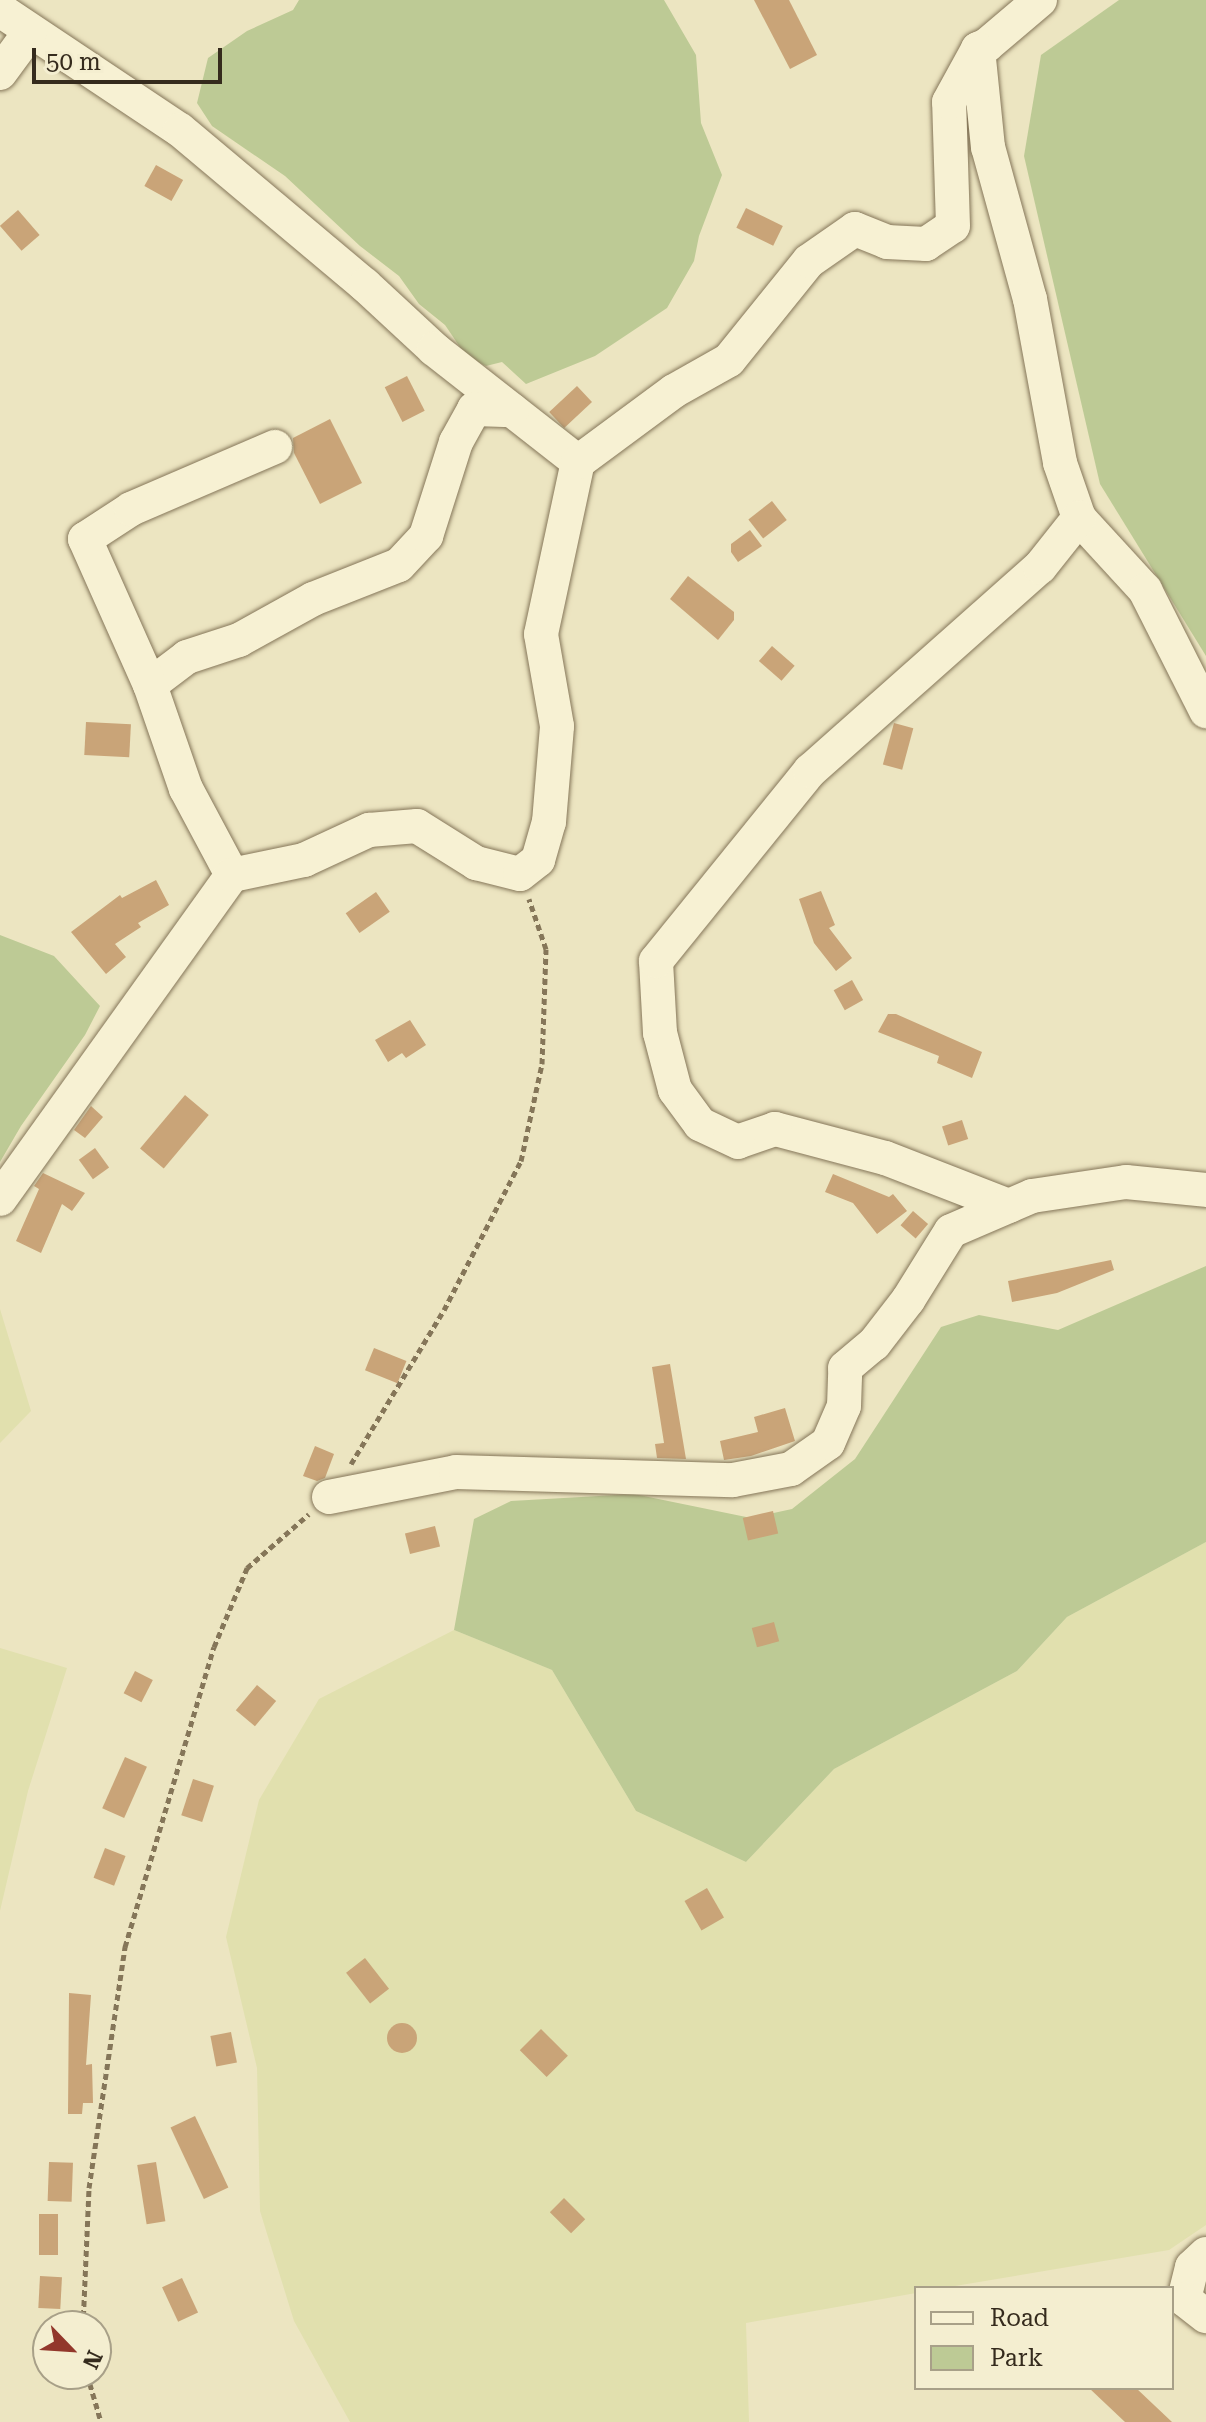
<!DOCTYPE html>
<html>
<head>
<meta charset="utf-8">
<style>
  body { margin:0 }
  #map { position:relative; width:1206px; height:2422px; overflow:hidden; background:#ece5c1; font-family:"Roboto Serif",serif }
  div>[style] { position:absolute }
  .farmland>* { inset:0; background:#e1e0ae }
  .green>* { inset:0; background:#bdca95 }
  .building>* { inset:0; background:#c9a478; transform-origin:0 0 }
  .round { border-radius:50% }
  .path>* { height:5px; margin-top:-2.5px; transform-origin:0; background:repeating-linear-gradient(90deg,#857659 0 6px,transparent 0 10px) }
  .roads { filter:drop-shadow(0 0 2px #857659) drop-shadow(0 0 2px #857659) }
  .minor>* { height:34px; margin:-17px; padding:0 17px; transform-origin:17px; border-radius:17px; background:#f7f1d3 }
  span { translate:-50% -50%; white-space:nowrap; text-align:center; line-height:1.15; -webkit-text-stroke:7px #f4eed0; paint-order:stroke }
  .legend { position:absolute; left:914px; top:2286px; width:260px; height:104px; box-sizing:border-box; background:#f4eed0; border:2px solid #a8a088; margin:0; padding:10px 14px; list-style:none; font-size:24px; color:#352b1d }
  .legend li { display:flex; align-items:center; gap:16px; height:40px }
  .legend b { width:40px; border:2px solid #a8a088 }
  .north { position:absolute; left:32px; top:2310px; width:80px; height:80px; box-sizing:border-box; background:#f4eed0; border:2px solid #a8a088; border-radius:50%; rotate:115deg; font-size:22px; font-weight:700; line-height:32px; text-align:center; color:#352b1d }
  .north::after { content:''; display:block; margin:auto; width:28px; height:36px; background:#92372b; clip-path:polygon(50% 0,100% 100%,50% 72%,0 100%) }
  .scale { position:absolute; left:32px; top:48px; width:190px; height:36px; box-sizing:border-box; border:4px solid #352b1d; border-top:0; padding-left:10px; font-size:24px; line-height:28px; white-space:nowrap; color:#352b1d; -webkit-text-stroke:6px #f4eed0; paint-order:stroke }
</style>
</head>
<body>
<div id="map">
  <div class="farmland">
    <i style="clip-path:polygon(0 1309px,31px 1411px,0 1443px)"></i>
    <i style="clip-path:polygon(1206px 1542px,1206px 2225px,1169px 2250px,943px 2288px,916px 2288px,916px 2293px,746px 2323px,749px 2422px,350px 2422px,294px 2321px,260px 2211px,257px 2068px,226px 1937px,259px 1800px,319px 1699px,454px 1630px,552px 1670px,636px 1811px,746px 1862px,834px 1769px,1017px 1671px,1067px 1617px)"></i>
    <i style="clip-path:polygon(0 1648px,67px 1668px,28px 1791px,0 1911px)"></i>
  </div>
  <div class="green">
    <i style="clip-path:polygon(299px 0,664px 0,696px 55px,701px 123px,722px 175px,699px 236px,694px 261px,667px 308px,595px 356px,526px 384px,502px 362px,486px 366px,466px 356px,445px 325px,419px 304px,399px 276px,360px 246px,285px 176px,212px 126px,197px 103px,208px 58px,247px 31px,293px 10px)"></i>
    <i style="clip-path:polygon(1119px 0,1206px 0,1206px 656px,1100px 484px,1024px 156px,1041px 55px)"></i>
    <i style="clip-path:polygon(0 935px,54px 956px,100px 1006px,85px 1035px,21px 1126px,0 1162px)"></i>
    <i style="clip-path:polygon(1206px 1266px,1206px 1542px,1067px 1617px,1017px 1671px,834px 1769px,746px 1862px,636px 1811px,552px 1670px,454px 1630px,474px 1519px,511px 1501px,634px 1494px,751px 1518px,792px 1509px,855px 1459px,941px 1327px,979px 1315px,1058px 1330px)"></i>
  </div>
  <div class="building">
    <i style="clip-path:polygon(754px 0,789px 0,817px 55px,790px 69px)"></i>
    <i style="left:156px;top:165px;width:31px;height:24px;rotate:29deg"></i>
    <i style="left:746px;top:208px;width:41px;height:22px;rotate:26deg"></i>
    <i style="left:18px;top:210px;width:33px;height:24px;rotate:49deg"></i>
    <i style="left:407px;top:376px;width:39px;height:25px;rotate:63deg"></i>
    <i style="left:577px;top:386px;width:22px;height:38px;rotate:47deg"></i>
    <i style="clip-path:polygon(330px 419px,362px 483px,320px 504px,294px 453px,293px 438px)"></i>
    <i style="left:772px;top:501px;width:24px;height:30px;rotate:52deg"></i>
    <i style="clip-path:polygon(750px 530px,762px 546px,738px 562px,731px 552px,731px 544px)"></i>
    <i style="clip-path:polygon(688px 576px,734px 612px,734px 620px,718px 640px,670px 599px)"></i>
    <i style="left:772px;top:646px;width:30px;height:20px;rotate:41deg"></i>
    <i style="left:86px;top:722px;width:45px;height:33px;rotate:3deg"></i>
    <i style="left:894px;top:723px;width:20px;height:43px;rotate:15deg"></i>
    <i style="clip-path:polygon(156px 880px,169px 905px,138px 923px,141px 927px,115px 944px,126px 957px,106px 974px,71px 932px,120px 895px,122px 898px)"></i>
    <i style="clip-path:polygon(821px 891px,835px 925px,829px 928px,852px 958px,836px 971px,814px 943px,799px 899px)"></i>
    <i style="left:376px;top:892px;width:24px;height:37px;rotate:55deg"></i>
    <i style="left:852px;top:980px;width:23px;height:21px;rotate:61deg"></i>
    <i style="clip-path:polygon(888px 1014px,896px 1014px,982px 1052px,972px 1078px,937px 1063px,939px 1056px,878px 1032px)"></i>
    <i style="clip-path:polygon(410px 1020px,426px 1045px,406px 1058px,402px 1053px,388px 1062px,375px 1040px)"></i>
    <i style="left:185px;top:1095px;width:31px;height:70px;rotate:40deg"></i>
    <i style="clip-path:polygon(91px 1106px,103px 1117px,85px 1138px,74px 1130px)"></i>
    <i style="left:962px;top:1120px;width:20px;height:21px;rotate:72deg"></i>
    <i style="left:95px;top:1148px;width:24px;height:20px;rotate:54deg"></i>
    <i style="clip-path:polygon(43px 1173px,85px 1193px,72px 1211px,62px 1204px,41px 1253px,16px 1241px,39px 1189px,34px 1186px)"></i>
    <i style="clip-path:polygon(833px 1174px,889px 1197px,893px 1194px,907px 1211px,877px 1234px,853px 1203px,825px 1192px)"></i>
    <i style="left:913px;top:1211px;width:20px;height:19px;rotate:41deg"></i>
    <i style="clip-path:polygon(1111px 1260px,1114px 1270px,1057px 1293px,1012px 1302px,1008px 1281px)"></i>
    <i style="left:374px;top:1348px;width:35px;height:24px;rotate:22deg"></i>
    <i style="clip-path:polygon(670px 1364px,686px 1459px,657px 1458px,655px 1444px,664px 1443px,652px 1367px)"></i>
    <i style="clip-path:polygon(785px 1408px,795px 1441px,751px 1456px,724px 1460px,720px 1441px,758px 1432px,754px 1417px)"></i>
    <i style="clip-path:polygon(315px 1446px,334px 1454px,325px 1478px,317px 1481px,303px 1476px)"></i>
    <i style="left:773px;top:1511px;width:23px;height:31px;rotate:77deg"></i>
    <i style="left:435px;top:1526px;width:21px;height:31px;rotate:76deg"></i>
    <i style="left:774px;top:1622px;width:20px;height:23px;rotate:75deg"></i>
    <i style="left:135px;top:1671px;width:20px;height:25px;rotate:27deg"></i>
    <i style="left:257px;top:1685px;width:25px;height:33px;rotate:40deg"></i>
    <i style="left:125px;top:1757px;width:24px;height:56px;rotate:24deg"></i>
    <i style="left:193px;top:1779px;width:22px;height:38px;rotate:18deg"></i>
    <i style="left:105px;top:1848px;width:22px;height:32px;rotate:21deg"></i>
    <i style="left:707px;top:1888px;width:34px;height:26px;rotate:60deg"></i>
    <i style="left:365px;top:1958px;width:39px;height:24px;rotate:52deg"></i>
    <i style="clip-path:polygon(69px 1993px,91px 1995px,86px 2065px,92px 2064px,93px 2103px,83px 2103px,82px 2114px,68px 2114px)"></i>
    <i class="round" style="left:387px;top:2023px;width:30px;height:30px"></i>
    <i style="left:541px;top:2029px;width:38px;height:30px;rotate:45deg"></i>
    <i style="left:231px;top:2032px;width:31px;height:21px;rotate:79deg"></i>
    <i style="left:195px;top:2116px;width:79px;height:27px;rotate:65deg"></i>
    <i style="left:49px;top:2162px;width:24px;height:39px;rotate:2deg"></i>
    <i style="left:156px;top:2162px;width:60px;height:19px;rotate:81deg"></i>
    <i style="left:564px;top:2198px;width:30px;height:20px;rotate:45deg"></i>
    <i style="left:39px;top:2214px;width:19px;height:41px"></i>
    <i style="left:40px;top:2276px;width:22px;height:32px;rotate:3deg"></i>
    <i style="left:182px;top:2278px;width:38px;height:22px;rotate:65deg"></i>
    <i style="clip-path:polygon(1089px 2388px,1136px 2388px,1172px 2422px,1125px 2422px)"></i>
  </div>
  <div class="path">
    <i style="left:351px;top:1464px;width:180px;rotate:-58.9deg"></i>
    <i style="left:444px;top:1310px;width:168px;rotate:-62.7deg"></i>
    <i style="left:521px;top:1161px;width:99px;rotate:-77.8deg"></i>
    <i style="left:542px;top:1064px;width:115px;rotate:-88deg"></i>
    <i style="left:546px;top:949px;width:53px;rotate:-108.8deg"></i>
    <i style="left:83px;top:2326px;width:138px;rotate:-87.5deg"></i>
    <i style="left:89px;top:2188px;width:244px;rotate:-81.5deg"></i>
    <i style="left:125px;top:1947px;width:313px;rotate:-73.5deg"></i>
    <i style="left:214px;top:1647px;width:86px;rotate:-67.3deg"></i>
    <i style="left:247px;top:1568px;width:82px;rotate:-41.1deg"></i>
    <i style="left:87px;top:2374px;width:50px;rotate:73.7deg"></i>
  </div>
  <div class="roads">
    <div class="minor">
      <i style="left:1040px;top:0;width:70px;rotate:139.7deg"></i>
      <i style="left:987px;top:45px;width:10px;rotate:156deg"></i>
      <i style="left:978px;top:49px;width:99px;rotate:84.2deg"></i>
      <i style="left:988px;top:147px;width:158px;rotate:74.6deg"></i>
      <i style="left:1030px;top:299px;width:167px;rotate:79.6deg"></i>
      <i style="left:1060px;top:463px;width:58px;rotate:70.9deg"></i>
      <i style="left:1079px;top:518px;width:98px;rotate:47.5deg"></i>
      <i style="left:1145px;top:590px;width:136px;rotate:63.2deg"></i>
      <i style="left:0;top:10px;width:216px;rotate:33.7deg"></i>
      <i style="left:180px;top:130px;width:241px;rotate:40deg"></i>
      <i style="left:365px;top:285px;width:94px;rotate:42.8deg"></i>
      <i style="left:434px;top:349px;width:183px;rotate:38.1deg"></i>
      <i style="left:0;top:73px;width:51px;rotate:-53.8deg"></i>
      <i style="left:150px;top:685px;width:46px;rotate:-37.1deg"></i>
      <i style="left:187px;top:657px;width:55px;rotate:-18.1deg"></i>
      <i style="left:239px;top:640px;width:85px;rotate:-29deg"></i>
      <i style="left:313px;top:599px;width:92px;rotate:-21.6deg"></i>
      <i style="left:399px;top:565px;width:40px;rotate:-47deg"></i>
      <i style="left:426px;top:536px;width:99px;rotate:-72.3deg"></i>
      <i style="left:456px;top:442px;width:38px;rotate:-61deg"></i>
      <i style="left:474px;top:409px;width:38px;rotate:2deg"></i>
      <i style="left:232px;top:875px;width:98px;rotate:-118.1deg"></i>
      <i style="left:186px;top:789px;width:110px;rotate:-109.1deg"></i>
      <i style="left:150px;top:685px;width:160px;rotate:-114deg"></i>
      <i style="left:85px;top:539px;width:55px;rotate:-33.1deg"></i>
      <i style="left:131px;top:509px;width:157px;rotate:-23.3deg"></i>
      <i style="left:0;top:1199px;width:398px;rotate:-54.4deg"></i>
      <i style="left:232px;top:875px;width:74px;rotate:-11.8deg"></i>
      <i style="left:304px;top:860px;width:72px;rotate:-24.8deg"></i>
      <i style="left:369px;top:830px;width:48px;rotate:-4.8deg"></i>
      <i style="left:417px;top:826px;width:70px;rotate:32.1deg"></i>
      <i style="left:476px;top:863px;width:45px;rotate:14deg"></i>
      <i style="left:520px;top:874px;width:23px;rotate:-38deg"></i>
      <i style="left:538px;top:860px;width:40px;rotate:-74deg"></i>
      <i style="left:549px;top:822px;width:96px;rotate:-85.2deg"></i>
      <i style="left:557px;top:726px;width:93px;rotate:-99.9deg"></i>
      <i style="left:541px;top:634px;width:176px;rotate:-77.9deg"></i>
      <i style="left:578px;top:462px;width:119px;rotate:-36.5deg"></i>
      <i style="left:674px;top:391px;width:63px;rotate:-29.4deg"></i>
      <i style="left:729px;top:360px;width:127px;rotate:-51.1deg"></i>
      <i style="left:809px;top:261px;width:56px;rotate:-34.8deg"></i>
      <i style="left:855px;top:229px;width:35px;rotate:22deg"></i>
      <i style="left:887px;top:242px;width:39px;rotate:3deg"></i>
      <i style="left:926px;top:244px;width:32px;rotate:-34deg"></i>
      <i style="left:953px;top:226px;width:124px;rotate:-91.8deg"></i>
      <i style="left:949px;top:102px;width:60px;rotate:-61.3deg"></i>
      <i style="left:1009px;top:1206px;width:133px;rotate:-158.8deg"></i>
      <i style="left:885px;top:1158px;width:114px;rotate:-165.2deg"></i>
      <i style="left:775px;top:1129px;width:39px;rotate:161deg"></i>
      <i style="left:738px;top:1142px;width:42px;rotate:-154.7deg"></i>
      <i style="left:700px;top:1124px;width:42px;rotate:-126.3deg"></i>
      <i style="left:675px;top:1090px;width:59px;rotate:-104.7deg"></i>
      <i style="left:660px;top:1033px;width:72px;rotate:-93.2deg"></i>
      <i style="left:656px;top:961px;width:245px;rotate:-51deg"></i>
      <i style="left:810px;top:771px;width:307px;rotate:-41.6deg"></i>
      <i style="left:1040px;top:567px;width:63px;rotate:-51.5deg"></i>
      <i style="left:329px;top:1497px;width:129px;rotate:-11.1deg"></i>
      <i style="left:456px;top:1472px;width:277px;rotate:1.7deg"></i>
      <i style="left:733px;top:1480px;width:59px;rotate:-10.7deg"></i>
      <i style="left:791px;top:1469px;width:45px;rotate:-35.1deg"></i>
      <i style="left:828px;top:1443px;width:40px;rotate:-66.6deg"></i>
      <i style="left:844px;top:1406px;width:38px;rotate:-88deg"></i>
      <i style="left:845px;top:1368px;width:38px;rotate:-40deg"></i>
      <i style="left:874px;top:1344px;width:56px;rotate:-52.3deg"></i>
      <i style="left:908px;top:1300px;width:81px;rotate:-58.1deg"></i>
      <i style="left:951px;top:1231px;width:88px;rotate:-23.4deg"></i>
      <i style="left:1032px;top:1196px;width:95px;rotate:-8.5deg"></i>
      <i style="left:1126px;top:1182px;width:80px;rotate:5.7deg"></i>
      <i style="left:1206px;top:2254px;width:19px;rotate:137deg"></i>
      <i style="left:1192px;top:2267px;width:33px;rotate:104deg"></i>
      <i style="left:1184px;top:2299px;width:28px;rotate:38deg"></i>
    </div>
  </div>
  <ul class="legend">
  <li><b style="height:10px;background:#f7f1d3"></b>Road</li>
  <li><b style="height:22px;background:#bdca95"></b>Park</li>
  </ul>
  <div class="north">N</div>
  <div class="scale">50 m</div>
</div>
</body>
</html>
